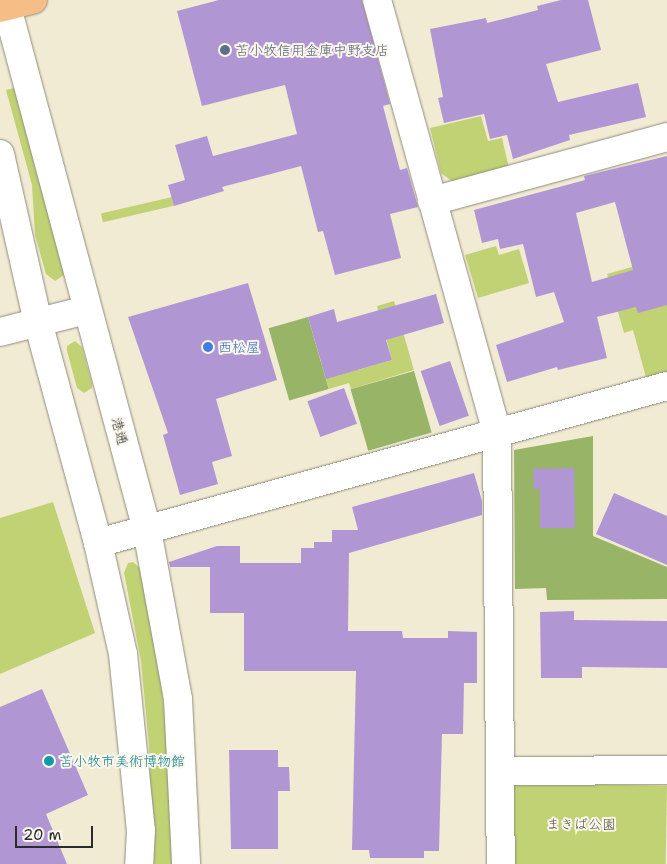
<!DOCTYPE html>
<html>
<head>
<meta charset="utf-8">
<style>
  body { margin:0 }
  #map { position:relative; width:667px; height:864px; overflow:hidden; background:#f2ebd3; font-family:"Shantell Sans","Klee One",sans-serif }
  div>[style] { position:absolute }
  .green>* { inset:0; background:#c1d274; transform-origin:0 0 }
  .forest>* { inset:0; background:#98b466; transform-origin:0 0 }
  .building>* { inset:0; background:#b097d4; transform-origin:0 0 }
  .roads { filter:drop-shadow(0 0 1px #8e8b7f) drop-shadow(0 0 1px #8e8b7f) }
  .minor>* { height:28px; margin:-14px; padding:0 14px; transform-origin:14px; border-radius:14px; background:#fff }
  .highway>* { height:28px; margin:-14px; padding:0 14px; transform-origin:14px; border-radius:14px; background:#f6be87 }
  .dots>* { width:14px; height:14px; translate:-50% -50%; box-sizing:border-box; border:2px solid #fbf7ec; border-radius:50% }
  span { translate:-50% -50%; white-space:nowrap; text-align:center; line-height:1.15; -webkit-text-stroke:4px #fbf7ec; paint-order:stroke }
  .service-label { font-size:14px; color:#4e5e75 }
  .left { translate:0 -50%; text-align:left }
  .shop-label { font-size:14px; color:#366cbe }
  .street-label { font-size:14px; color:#2b2b2b }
  .culture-label { font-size:14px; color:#0d838f }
  .park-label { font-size:14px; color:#50553d }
  .scale { position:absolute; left:15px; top:826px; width:78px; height:22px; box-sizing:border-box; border:2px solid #2b2b2b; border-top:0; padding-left:6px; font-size:15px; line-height:18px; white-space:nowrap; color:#2b2b2b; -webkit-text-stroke:4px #fbf7ec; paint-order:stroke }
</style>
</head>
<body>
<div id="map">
  <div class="green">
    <i style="clip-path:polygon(14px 88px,64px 269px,64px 275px,55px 281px,46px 274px,35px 235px,32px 185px,6px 90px)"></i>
    <i style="clip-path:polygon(481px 116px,488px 141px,502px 138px,509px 168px,453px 182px,441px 173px,430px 128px)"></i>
    <i style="left:172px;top:197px;width:9px;height:73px;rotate:77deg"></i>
    <i style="clip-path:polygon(496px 246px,499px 255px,519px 249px,529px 283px,478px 298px,465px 255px)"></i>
    <i style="clip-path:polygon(664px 258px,667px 263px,667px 376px,647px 381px,633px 330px,624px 333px,607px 274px)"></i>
    <i style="clip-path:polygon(394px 301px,414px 370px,351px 389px,349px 383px,329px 389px,321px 363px,353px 354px,358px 370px,392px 360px,377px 306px)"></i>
    <i style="clip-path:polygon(75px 341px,82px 347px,92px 384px,92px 388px,84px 393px,77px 388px,67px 351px,67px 346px)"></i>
    <i style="clip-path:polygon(53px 502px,95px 633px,0 674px,0 518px)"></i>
    <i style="clip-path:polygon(133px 562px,141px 569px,158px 658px,168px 745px,173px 864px,153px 864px,149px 746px,141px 661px,124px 573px,128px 563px)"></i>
    <i style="left:514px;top:783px;width:153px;height:81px;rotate:1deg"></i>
  </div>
  <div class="forest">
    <i style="left:308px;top:317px;width:75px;height:41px;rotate:74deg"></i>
    <i style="left:414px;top:371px;width:64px;height:66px;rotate:74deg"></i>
    <i style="clip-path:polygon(593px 436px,593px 536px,667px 567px,667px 599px,547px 600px,546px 588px,515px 589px,514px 450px)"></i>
  </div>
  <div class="building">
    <i style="clip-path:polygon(219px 0,362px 0,390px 104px,383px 106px,400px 170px,407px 168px,418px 207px,390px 214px,401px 258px,335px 275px,323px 231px,318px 232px,301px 166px,222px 187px,224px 191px,174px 206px,168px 185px,185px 180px,175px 145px,207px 136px,213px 156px,297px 134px,285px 85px,202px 106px,177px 11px)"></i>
    <i style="clip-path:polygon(561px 0,588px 0,601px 50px,546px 64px,558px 102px,638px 83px,646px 117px,569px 135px,570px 140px,513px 159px,507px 135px,490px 139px,484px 114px,444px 123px,438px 98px,443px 97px,430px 29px,486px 18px,487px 23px,538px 10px,537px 6px)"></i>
    <i style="clip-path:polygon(evenodd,667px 156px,667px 305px,638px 313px,636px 307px,597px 317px,607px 358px,558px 370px,557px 367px,507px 382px,496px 345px,564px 322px,554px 292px,536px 297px,523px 244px,500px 249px,498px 239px,482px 243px,474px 210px,585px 180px,584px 176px,667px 156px,615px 202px,633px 270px,592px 282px,576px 213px,615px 202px)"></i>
    <i style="clip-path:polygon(248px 283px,277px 380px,216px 399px,232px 456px,212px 462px,218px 484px,180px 495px,163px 435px,168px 433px,128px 317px)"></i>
    <i style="clip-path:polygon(436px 294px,444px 323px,386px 340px,392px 360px,326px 379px,308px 317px,334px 309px,337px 322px)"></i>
    <i style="left:450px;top:361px;width:58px;height:31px;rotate:71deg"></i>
    <i style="left:344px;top:388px;width:38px;height:39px;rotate:70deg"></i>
    <i style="clip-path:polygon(574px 468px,575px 528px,540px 528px,540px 489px,534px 489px,533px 469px)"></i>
    <i style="clip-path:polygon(474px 473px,482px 501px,482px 515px,349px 553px,348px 631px,402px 631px,403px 638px,448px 638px,448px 631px,477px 632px,477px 683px,464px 683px,463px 734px,442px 734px,439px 851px,424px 851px,424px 858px,370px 858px,369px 850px,352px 850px,356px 671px,244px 671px,244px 613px,210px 613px,210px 567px,170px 567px,169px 562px,217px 546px,240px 546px,240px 563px,301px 563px,301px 548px,314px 548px,314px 542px,332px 542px,332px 530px,358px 530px,352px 507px)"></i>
    <i style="clip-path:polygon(614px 493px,667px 516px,667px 565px,596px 534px)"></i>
    <i style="clip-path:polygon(574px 611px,574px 620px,667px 621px,667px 668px,582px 667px,582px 678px,541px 678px,540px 612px)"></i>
    <i style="clip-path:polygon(42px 689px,88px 795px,46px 814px,67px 864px,0 864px,0 707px)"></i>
    <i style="clip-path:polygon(229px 750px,278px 750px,278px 767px,289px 767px,290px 791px,278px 791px,278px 849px,231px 849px)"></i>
  </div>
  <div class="roads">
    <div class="minor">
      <i style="left:377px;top:0;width:449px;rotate:74.5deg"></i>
      <i style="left:497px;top:433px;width:431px;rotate:89.5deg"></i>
      <i style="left:7px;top:7px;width:541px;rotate:75.01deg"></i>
      <i style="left:147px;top:530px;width:172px;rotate:79.6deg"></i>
      <i style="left:178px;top:699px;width:165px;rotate:87.2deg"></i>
      <i style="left:0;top:154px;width:172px;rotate:77.3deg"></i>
      <i style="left:38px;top:322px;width:229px;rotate:74.8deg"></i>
      <i style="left:98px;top:543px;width:114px;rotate:77.3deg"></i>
      <i style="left:123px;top:654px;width:177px;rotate:84.2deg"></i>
      <i style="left:141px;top:830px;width:34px;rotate:93deg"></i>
      <i style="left:432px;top:201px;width:244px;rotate:-15.2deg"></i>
      <i style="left:0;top:332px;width:89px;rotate:-14.3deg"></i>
      <i style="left:98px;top:543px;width:590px;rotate:-15.43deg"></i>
      <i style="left:501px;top:771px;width:166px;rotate:-0.3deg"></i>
    </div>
    <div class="highway">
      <i style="left:0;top:8px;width:34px;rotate:-14deg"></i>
    </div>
  </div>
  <div class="dots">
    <i style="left:225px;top:50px;background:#5c6f8a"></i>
    <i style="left:208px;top:347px;background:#3f7fe0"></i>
    <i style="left:49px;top:761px;background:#0f9aa8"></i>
  </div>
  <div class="service-label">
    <span class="left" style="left:235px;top:50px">苫小牧信用金庫中野支店</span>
  </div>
  <div class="shop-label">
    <span class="left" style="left:218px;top:347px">西松屋</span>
  </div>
  <div class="street-label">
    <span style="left:120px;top:431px;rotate:75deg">港通</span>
  </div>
  <div class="culture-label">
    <span class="left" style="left:59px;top:761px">苫小牧市美術博物館</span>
  </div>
  <div class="park-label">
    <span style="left:581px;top:824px">まきば公園</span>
  </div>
  <div class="scale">20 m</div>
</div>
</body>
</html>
